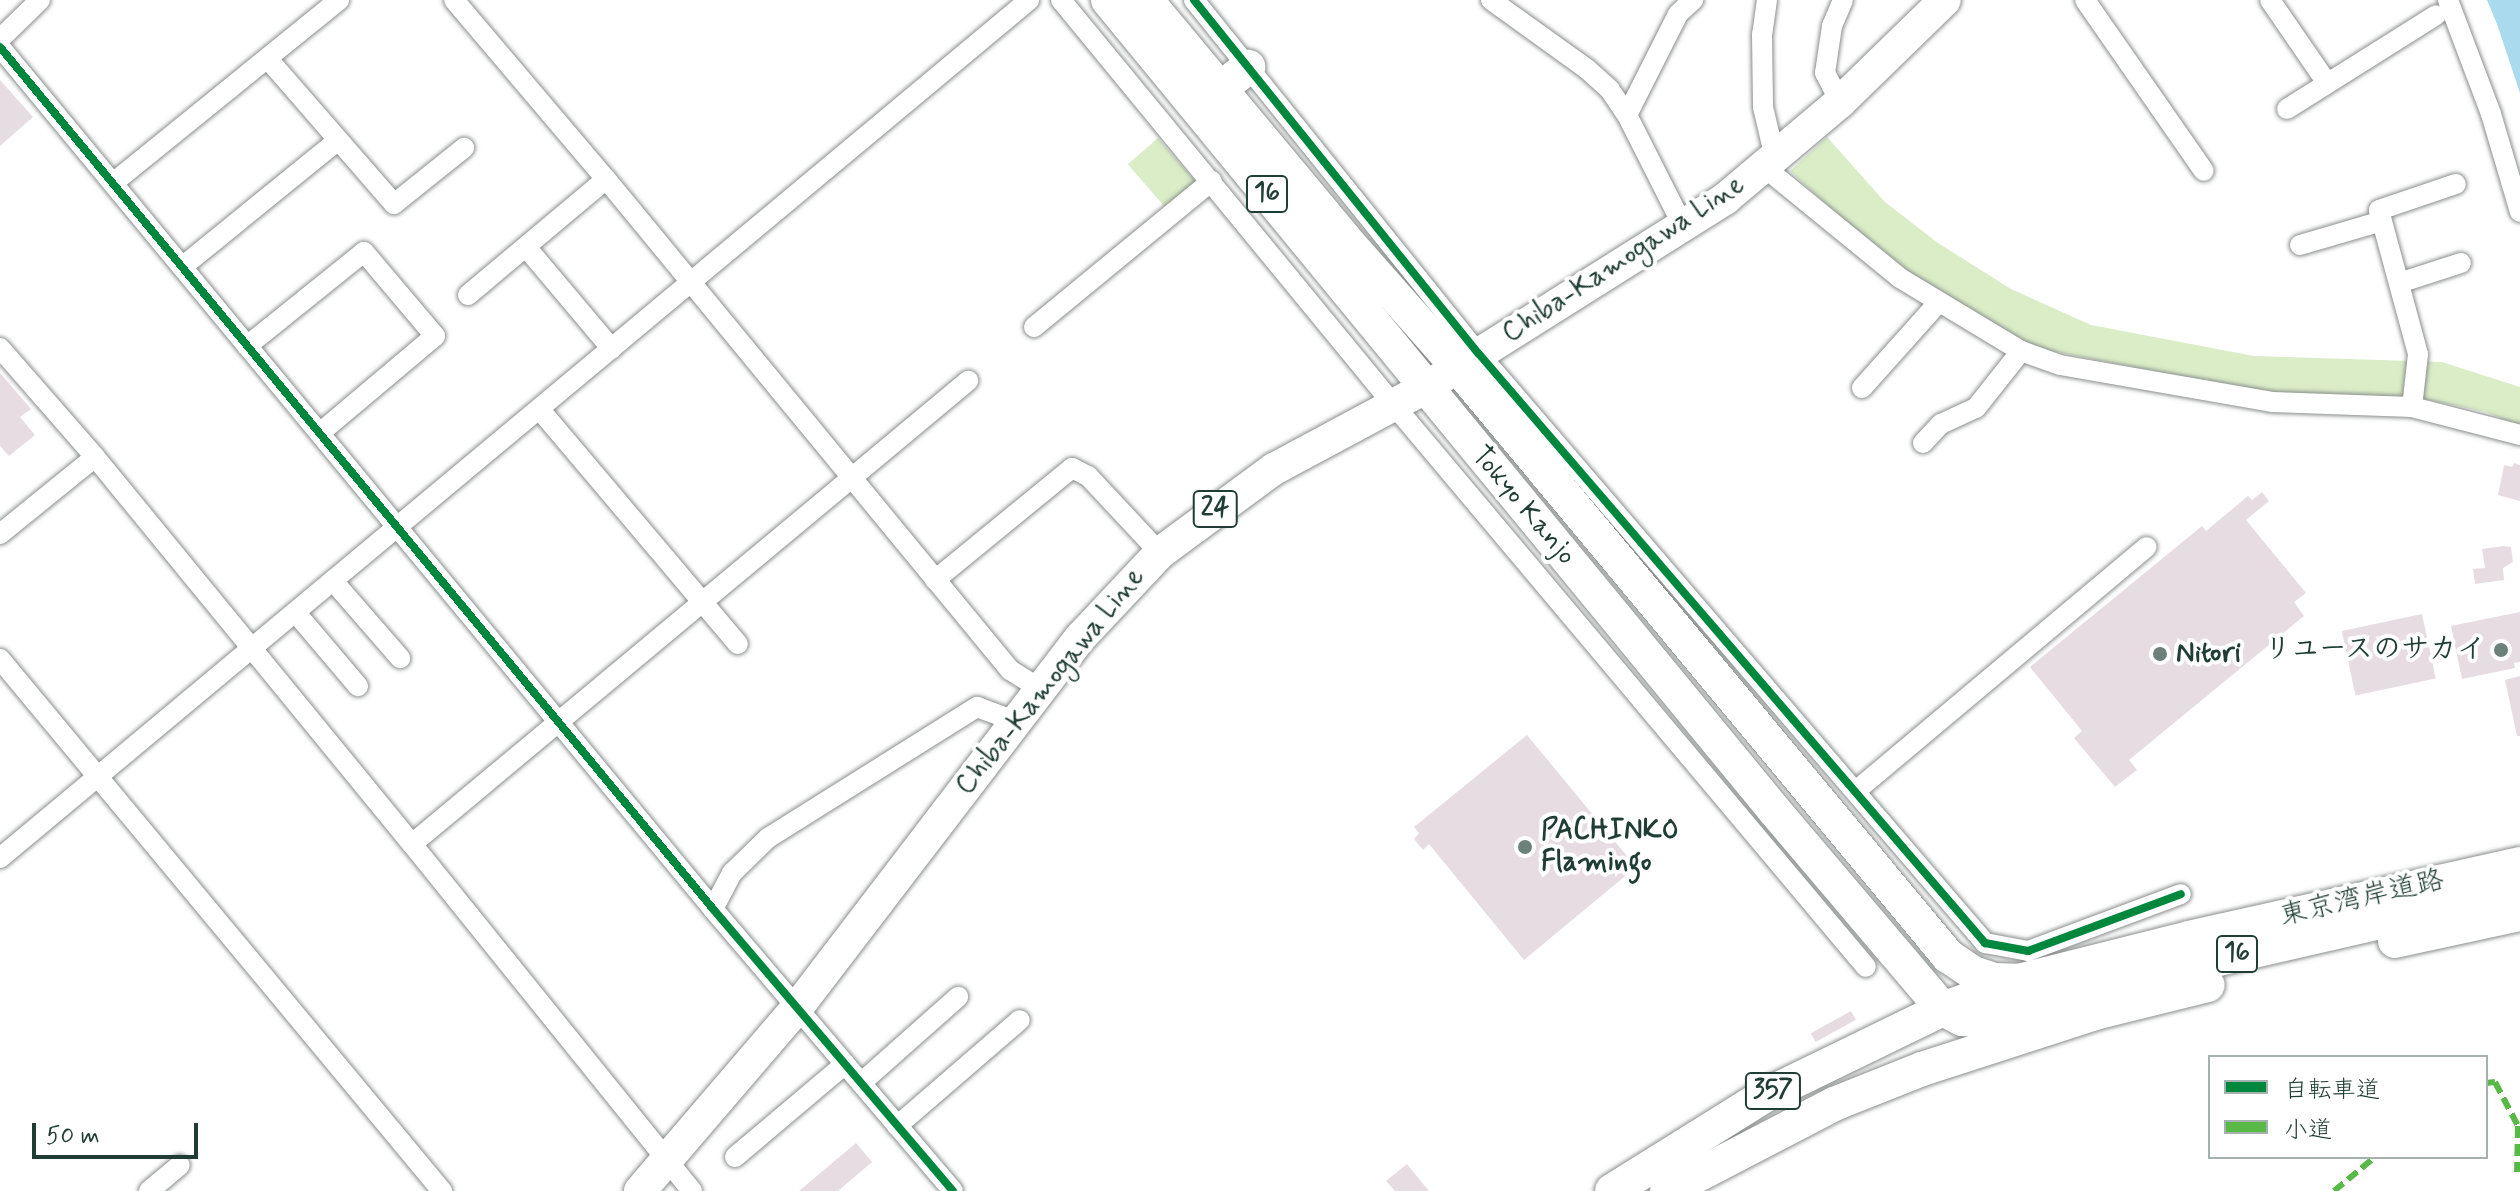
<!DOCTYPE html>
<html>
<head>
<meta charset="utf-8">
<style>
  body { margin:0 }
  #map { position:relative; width:2520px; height:1191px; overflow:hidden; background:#fff; font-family:Mynerve,"Klee One",sans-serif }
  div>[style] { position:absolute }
  .green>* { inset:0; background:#dbedc7; transform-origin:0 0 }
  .water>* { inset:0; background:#aadaee }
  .building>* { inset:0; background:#e7dce2; transform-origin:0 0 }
  .roads { filter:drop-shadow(0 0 2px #898f8d) drop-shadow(0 0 2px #898f8d) }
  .minor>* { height:20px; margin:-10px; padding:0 10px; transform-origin:10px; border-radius:10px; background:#fff }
  .primary>* { height:32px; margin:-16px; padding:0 16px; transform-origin:16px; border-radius:16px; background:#fff }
  .trunk>* { height:34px; margin:-17px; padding:0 17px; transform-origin:17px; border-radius:17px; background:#fff }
  .quiet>* { height:6px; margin-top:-3px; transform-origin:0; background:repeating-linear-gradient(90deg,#58b947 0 12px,transparent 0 18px) }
  .cycleway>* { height:8px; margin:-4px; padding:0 4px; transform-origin:4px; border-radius:4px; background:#00873e }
  .dots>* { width:22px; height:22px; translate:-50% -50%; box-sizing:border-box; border:4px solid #fff; border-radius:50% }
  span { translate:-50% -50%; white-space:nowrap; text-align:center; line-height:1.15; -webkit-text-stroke:8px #fff; paint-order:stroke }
  .shield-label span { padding:2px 6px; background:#fff; border:2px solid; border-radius:6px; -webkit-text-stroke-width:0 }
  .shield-label { font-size:26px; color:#1f3d34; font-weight:700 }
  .street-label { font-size:28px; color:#1f3d34 }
  .poi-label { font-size:28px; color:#1f3d34; font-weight:700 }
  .right { translate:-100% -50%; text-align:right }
  .left { translate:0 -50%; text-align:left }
  .legend { position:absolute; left:2208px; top:1055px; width:280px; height:104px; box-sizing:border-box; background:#fff; border:2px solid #a5b1ae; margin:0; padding:10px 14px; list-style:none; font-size:24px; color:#1f3d34 }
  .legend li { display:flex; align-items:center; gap:16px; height:40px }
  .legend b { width:40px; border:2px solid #a5b1ae }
  .scale { position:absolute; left:32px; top:1123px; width:166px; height:36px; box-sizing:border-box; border:4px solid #1f3d34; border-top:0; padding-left:10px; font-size:24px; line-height:28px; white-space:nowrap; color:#1f3d34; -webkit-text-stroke:6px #fff; paint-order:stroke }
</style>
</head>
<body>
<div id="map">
  <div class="green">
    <i style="clip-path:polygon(1827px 137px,1885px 202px,1938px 243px,2011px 289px,2091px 325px,2254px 356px,2442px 362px,2520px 387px,2520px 426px,2486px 412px,2419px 398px,2261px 392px,2041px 349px,2001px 333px,1937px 294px,1871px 245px,1790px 171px)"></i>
    <i style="left:1158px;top:138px;width:57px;height:40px;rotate:49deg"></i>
  </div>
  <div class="water">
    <i style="clip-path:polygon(2487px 0,2520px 0,2520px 93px,2497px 24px)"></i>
  </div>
  <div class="building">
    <i style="clip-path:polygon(0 80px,33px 117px,0 146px)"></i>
    <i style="clip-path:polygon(0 373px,31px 409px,20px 417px,35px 435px,9px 456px,0 446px)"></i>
    <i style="clip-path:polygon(2514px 463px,2520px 465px,2520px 501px,2498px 495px,2504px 465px,2512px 467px)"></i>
    <i style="clip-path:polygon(2262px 492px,2269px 501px,2246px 520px,2306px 593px,2294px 602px,2304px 616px,2129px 760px,2137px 770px,2115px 787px,2074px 738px,2082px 731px,2030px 667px,2202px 526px,2206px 531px,2248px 496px,2252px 500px)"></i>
    <i style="clip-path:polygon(2503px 546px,2511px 547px,2513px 562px,2503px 568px,2504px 580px,2475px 584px,2473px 569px,2485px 568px,2482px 549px)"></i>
    <i style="clip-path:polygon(2520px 612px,2520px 662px,2514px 663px,2515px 668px,2462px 679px,2451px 626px)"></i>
    <i style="left:2422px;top:614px;width:66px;height:82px;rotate:78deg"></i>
    <i style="clip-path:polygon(2520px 676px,2520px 736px,2517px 736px,2505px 680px)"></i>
    <i style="clip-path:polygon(1527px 735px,1636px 867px,1524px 960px,1429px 844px,1423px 850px,1414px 839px,1419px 833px,1414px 827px)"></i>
    <i style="left:1851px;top:1011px;width:10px;height:46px;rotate:61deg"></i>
    <i style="clip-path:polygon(856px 1143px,872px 1162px,838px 1191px,799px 1191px)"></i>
    <i style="clip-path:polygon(1407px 1164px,1429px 1191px,1395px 1191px,1386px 1181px)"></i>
  </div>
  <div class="roads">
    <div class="minor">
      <i style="left:454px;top:0;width:235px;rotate:49.7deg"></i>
      <i style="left:606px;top:179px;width:636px;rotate:50.55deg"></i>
      <i style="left:1010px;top:670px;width:34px;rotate:32deg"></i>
      <i style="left:1061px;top:0;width:523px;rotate:50.59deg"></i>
      <i style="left:1393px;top:404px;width:735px;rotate:49.96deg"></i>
      <i style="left:1194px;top:0;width:454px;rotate:51.2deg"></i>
      <i style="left:1479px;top:354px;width:777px;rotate:49.33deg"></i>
      <i style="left:1985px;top:943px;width:44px;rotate:10.5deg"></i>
      <i style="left:2028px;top:951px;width:163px;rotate:-20.4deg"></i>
      <i style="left:1491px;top:0;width:118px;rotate:35.7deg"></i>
      <i style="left:1587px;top:69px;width:31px;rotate:42deg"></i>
      <i style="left:1610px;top:90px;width:30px;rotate:56deg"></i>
      <i style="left:1627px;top:115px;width:127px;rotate:63.2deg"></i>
      <i style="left:1767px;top:0;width:34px;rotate:98deg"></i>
      <i style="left:1762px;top:34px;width:73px;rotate:89.2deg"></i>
      <i style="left:1763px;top:107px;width:52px;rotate:76.8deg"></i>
      <i style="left:2085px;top:0;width:208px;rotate:55.2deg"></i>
      <i style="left:2270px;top:0;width:101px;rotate:55.5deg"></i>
      <i style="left:2448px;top:0;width:122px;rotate:69.3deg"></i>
      <i style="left:2491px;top:114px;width:102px;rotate:73.5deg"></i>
      <i style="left:0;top:39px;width:56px;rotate:-44.3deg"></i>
      <i style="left:0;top:47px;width:1119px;rotate:50.4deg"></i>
      <i style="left:713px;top:909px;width:370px;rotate:49.6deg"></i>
      <i style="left:268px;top:59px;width:192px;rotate:49deg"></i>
      <i style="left:394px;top:204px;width:90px;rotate:-38.7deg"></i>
      <i style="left:1840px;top:102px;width:33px;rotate:-117deg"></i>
      <i style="left:1825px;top:73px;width:48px;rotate:-81.5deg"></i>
      <i style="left:1832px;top:26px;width:28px;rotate:-67deg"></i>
      <i style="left:2287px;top:109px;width:176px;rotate:-32.2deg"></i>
      <i style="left:1627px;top:115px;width:113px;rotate:-63.2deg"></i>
      <i style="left:1678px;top:14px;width:21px;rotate:-43deg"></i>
      <i style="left:1764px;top:167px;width:176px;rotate:39.2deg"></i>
      <i style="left:1900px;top:278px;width:141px;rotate:31.1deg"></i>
      <i style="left:2021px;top:351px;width:41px;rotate:19.7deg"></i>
      <i style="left:2060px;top:365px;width:215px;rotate:9.9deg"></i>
      <i style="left:2272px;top:402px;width:140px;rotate:2deg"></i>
      <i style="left:2412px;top:407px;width:112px;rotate:14.5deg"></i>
      <i style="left:113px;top:183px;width:291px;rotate:-39deg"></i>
      <i style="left:2300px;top:245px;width:85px;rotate:-16.3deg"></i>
      <i style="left:526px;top:247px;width:133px;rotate:49.9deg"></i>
      <i style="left:182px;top:267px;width:201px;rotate:-39.1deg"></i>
      <i style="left:2399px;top:283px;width:65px;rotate:-17.9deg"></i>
      <i style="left:468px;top:295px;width:180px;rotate:-40deg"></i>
      <i style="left:1034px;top:327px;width:230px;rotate:-39.4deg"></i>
      <i style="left:247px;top:346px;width:150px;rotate:-38.8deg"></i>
      <i style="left:364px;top:252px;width:110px;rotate:49.8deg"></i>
      <i style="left:435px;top:336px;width:150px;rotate:139.9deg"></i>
      <i style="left:0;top:348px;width:145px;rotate:48.9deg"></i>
      <i style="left:95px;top:457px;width:500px;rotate:50.68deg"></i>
      <i style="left:412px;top:844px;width:446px;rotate:51.1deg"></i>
      <i style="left:1862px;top:388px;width:114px;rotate:-48.2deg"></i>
      <i style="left:2412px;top:407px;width:53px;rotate:-83.5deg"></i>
      <i style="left:2418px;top:354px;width:149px;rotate:-105.2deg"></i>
      <i style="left:2379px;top:210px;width:81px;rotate:-18.7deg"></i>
      <i style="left:541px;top:411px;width:305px;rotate:49.8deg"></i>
      <i style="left:1923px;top:443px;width:26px;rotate:-47deg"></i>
      <i style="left:1941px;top:424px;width:38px;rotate:-25deg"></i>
      <i style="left:1976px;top:408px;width:73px;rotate:-51.7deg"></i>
      <i style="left:0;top:534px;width:122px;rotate:-39deg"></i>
      <i style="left:935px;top:580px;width:177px;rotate:-39.3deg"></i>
      <i style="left:1072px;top:468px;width:18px;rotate:27deg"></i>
      <i style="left:1088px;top:476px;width:105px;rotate:46.9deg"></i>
      <i style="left:334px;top:582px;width:101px;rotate:49deg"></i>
      <i style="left:296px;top:613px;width:96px;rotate:49.7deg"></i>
      <i style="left:0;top:659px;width:692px;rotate:50.28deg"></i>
      <i style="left:1857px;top:790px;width:378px;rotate:-40deg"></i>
      <i style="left:412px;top:844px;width:724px;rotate:-39.79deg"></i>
      <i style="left:0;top:858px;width:1340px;rotate:-39.82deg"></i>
      <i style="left:713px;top:909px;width:41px;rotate:-62.2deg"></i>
      <i style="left:732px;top:873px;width:50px;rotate:-44.2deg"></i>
      <i style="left:768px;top:838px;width:247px;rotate:-32.1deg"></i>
      <i style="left:977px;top:707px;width:40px;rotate:20.2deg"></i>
      <i style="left:861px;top:1083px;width:130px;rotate:-41.6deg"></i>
      <i style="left:897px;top:1126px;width:162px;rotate:-40.8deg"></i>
      <i style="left:735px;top:1157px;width:144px;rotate:-40.2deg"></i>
      <i style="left:149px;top:1191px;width:40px;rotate:-40deg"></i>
    </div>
    <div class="primary">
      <i style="left:640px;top:1191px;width:241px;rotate:-49.4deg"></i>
      <i style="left:797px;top:1008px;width:467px;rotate:-52.6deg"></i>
      <i style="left:1081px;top:637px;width:115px;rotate:-46.8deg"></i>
      <i style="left:1160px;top:553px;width:142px;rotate:-36.4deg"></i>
      <i style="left:1274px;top:469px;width:171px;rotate:-28.2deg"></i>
      <i style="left:1425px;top:388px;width:355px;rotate:-32.2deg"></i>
      <i style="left:1725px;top:199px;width:150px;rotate:-40.1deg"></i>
      <i style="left:1840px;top:102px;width:146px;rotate:-44.2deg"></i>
    </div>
    <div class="trunk">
      <i style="left:1108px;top:0;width:1049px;rotate:50.57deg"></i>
      <i style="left:1774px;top:810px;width:261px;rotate:49.7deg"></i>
      <i style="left:1943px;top:1009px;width:21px;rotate:28deg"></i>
      <i style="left:1962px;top:1019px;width:18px;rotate:3deg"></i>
      <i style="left:1980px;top:1020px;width:135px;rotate:-15.5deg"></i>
      <i style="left:2110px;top:984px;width:421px;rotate:-12.9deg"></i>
      <i style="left:1146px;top:0;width:310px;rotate:50.2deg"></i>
      <i style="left:1344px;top:238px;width:171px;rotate:48.6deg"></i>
      <i style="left:1457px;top:366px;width:768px;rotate:50.23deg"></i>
      <i style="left:1948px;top:956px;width:30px;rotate:34deg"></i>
      <i style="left:1973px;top:973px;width:22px;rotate:18deg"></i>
      <i style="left:1994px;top:980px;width:24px;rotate:2deg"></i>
      <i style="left:1220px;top:89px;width:36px;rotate:-38deg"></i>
      <i style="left:2395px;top:941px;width:128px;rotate:-12.2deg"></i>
      <i style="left:1612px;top:1191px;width:179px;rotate:-32deg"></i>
      <i style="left:1764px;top:1096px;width:199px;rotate:-25.9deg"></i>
      <i style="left:1943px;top:1009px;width:80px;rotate:-20.5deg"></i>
      <i style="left:2018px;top:981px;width:176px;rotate:-14.1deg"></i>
      <i style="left:2189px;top:938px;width:339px;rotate:-12.6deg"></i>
      <i style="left:1667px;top:1191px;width:188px;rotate:-27.5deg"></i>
      <i style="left:1834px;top:1104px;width:95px;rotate:-21.7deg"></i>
      <i style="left:1922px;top:1069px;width:182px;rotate:-17.9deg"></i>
      <i style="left:2095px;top:1013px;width:116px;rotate:-13.9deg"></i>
    </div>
  </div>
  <div class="quiet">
    <i style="left:2486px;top:1083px;width:9px;rotate:-6deg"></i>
    <i style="left:2495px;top:1082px;width:50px;rotate:62.4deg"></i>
    <i style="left:2518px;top:1126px;width:46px;rotate:91.2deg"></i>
    <i style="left:2334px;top:1191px;width:53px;rotate:-39.7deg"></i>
  </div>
  <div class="cycleway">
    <i style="left:1194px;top:0;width:454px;rotate:51.2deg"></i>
    <i style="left:1479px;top:354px;width:777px;rotate:49.33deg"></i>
    <i style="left:1985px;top:943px;width:44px;rotate:10.5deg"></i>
    <i style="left:2028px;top:951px;width:163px;rotate:-20.4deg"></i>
    <i style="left:0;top:47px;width:1119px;rotate:50.4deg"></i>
    <i style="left:713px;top:909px;width:370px;rotate:49.6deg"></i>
  </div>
  <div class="dots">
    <i style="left:2501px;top:650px;background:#6d817b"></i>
    <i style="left:2160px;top:654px;background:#6d817b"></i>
    <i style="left:1525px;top:847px;background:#6d817b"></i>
  </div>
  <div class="shield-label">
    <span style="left:1267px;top:194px">16</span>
    <span style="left:1215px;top:509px">24</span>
    <span style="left:2237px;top:954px">16</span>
    <span style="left:1773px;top:1091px">357</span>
  </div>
  <div class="street-label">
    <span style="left:1624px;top:260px;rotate:-33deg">Chiba-Kamogawa Line</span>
    <span style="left:1523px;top:506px;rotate:50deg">Tokyo Kanjo</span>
    <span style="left:1051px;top:682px;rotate:-51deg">Chiba-Kamogawa Line</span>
    <span style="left:2362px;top:899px;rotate:-13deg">東京湾岸道路</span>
  </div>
  <div class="poi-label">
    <span class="right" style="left:2485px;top:650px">リユースのサカイ</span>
    <span class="left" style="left:2176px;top:654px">Nitori</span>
    <span class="left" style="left:1541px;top:847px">PACHINKO<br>Flamingo</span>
  </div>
  <ul class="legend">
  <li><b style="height:10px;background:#00873e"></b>自転車道</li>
  <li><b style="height:10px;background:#58b947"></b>小道</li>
  </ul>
  <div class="scale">50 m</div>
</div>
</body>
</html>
